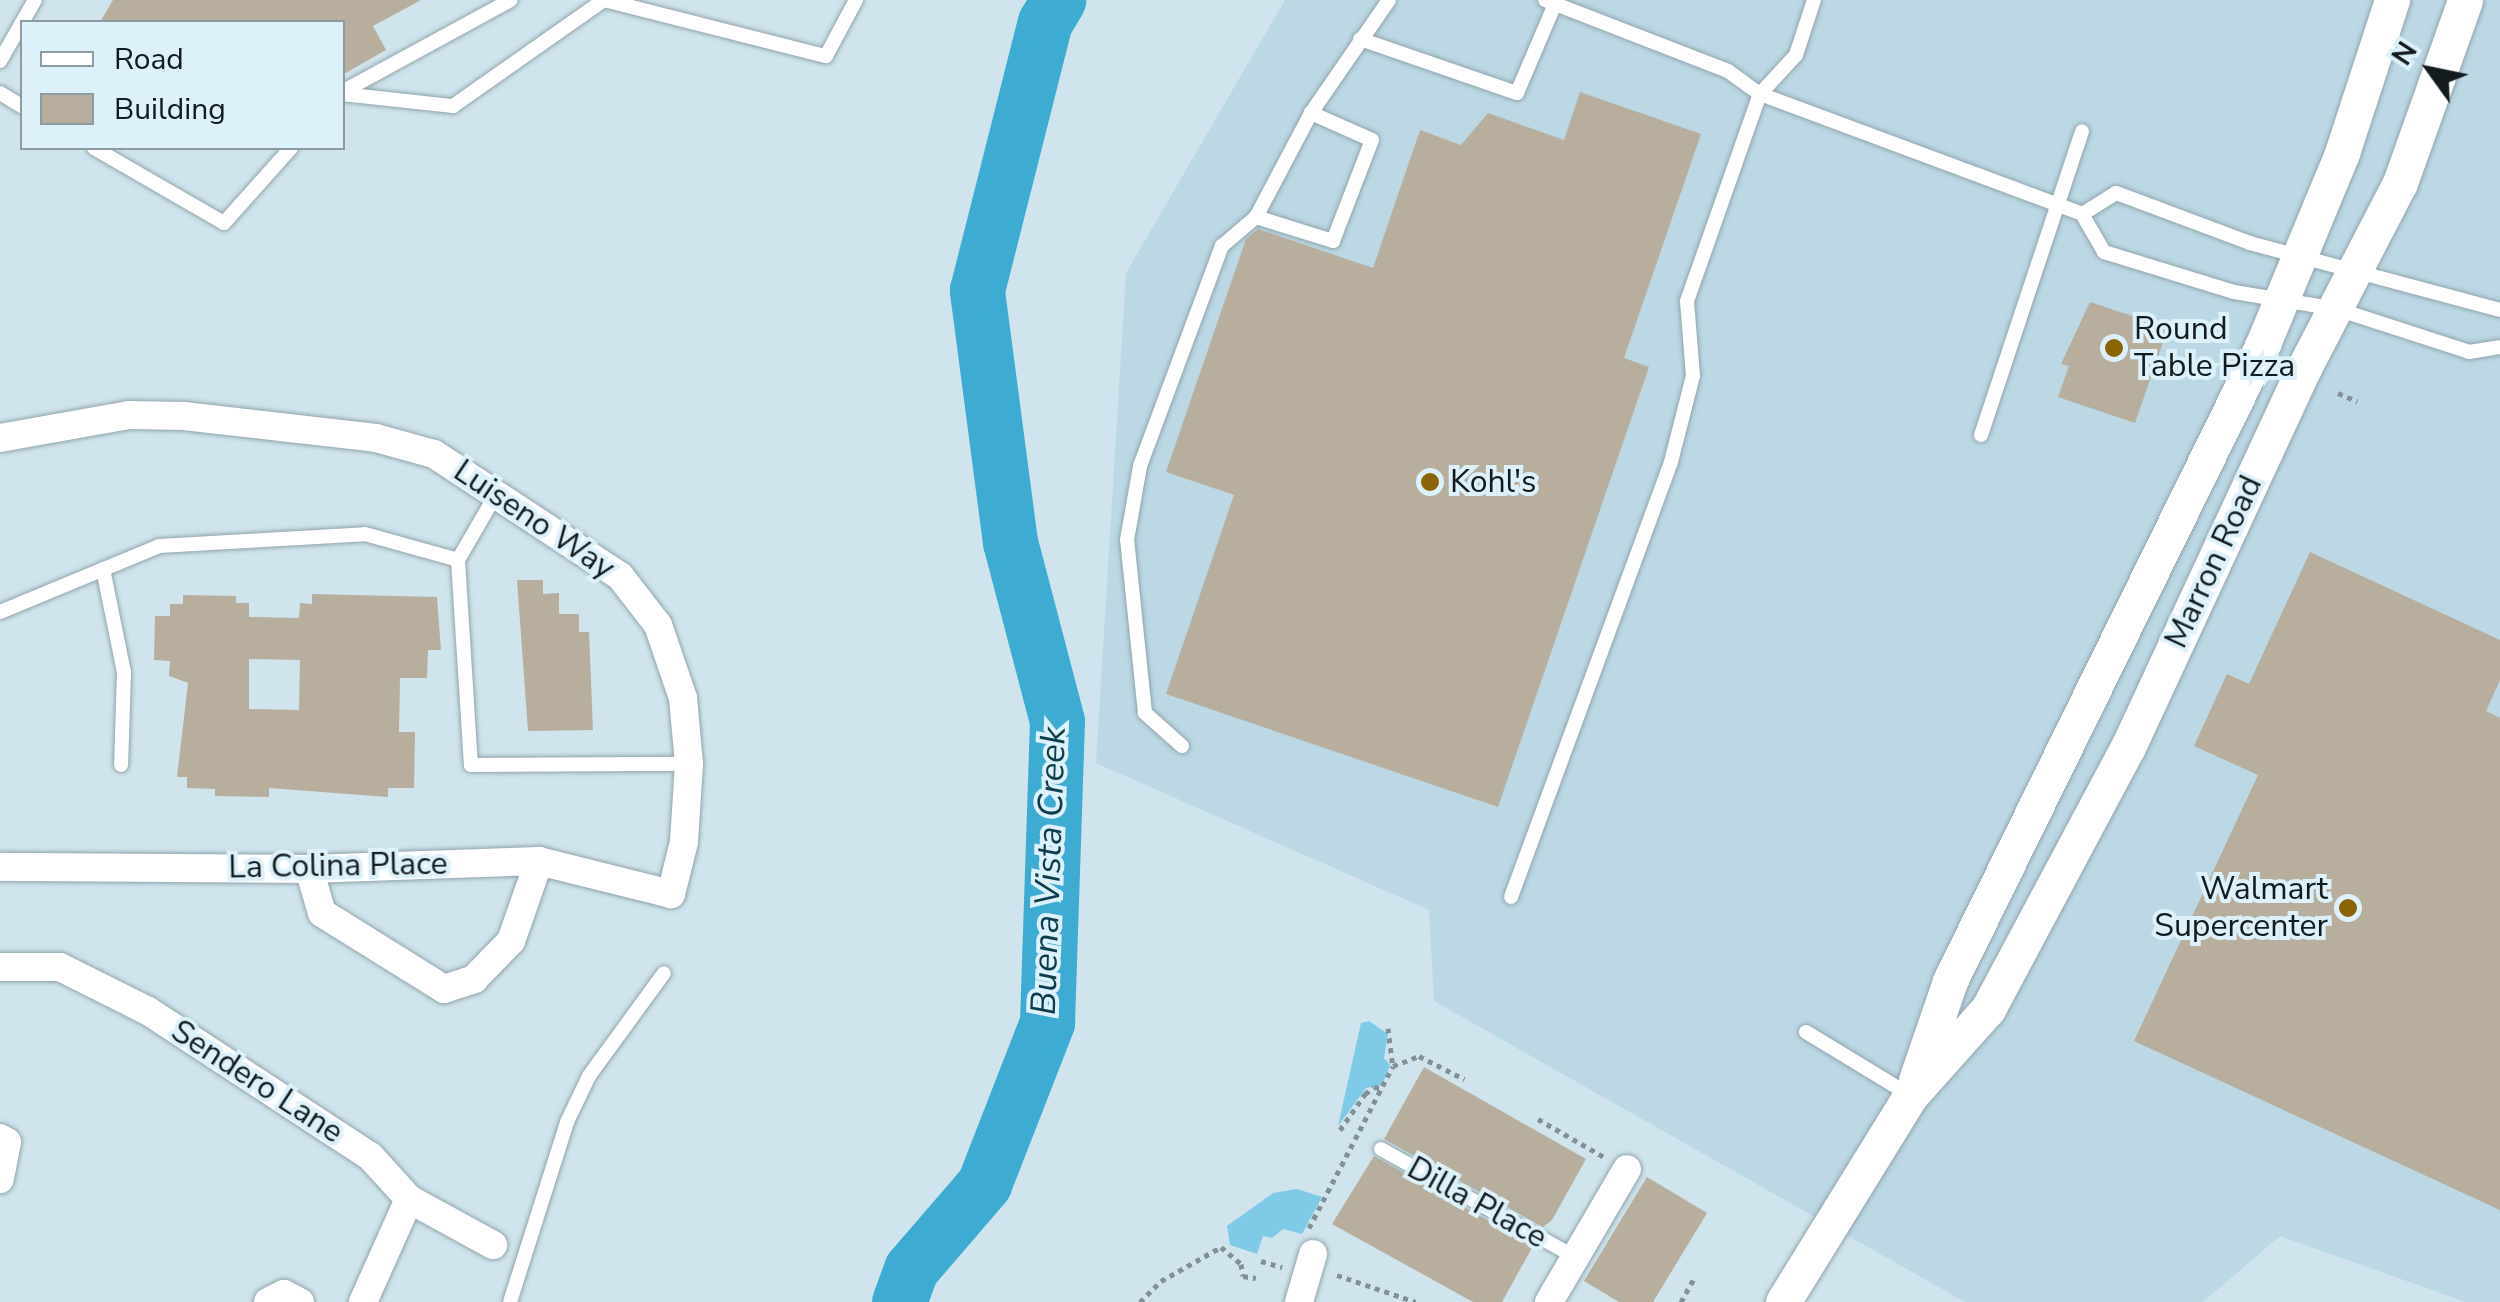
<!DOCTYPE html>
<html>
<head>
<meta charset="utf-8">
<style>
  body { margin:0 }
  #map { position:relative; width:2500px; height:1302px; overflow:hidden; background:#cfe4ec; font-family:"Nunito Sans",sans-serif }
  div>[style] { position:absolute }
  .built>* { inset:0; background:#bbd8e4 }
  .green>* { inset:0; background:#7fcae7 }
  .river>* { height:55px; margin:-27.5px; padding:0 27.5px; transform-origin:27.5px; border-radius:27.5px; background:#3eacd2 }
  .building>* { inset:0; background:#b7ae9d }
  .path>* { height:5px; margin-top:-2.5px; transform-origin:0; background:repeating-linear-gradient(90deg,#819197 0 5px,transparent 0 10px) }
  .roads { filter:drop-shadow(0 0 2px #91a4ad) drop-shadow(0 0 2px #91a4ad) }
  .service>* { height:14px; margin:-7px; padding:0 7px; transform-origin:7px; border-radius:7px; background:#fff }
  .minor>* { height:28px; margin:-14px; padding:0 14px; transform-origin:14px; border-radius:14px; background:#fff }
  .tertiary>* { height:35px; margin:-17.5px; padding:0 17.5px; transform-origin:17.5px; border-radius:17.5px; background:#fff }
  .dots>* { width:28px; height:28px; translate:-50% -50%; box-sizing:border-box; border:5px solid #dcf1fa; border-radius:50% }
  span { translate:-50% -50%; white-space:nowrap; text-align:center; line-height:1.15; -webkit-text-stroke:8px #dcf1fa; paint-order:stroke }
  .poi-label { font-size:32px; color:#131b1e }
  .left { translate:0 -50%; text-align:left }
  .right { translate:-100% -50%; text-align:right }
  .street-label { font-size:32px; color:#131b1e }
  .water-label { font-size:35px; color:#0c3d4d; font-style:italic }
  .legend { position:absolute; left:20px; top:20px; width:325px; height:130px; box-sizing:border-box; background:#dcf1fa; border:2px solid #8c9ba2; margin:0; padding:12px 18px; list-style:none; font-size:30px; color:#131b1e }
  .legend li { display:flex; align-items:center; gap:20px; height:50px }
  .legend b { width:50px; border:2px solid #8c9ba2 }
  .north { position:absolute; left:2380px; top:20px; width:100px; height:100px; -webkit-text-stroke:8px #dcf1fa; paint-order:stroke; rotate:303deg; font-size:28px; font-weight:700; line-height:40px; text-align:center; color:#131b1e }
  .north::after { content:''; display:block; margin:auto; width:35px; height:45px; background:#131b1e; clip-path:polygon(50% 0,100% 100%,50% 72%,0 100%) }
</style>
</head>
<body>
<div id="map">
  <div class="built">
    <i style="clip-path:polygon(1285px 0,2500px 0,2500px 1302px,2466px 1302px,2280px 1236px,2203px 1302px,1965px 1302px,1434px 1001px,1429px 910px,1096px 763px,1126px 273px)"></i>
  </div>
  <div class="green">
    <i style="clip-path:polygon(1369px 1021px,1388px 1034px,1384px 1058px,1390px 1065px,1382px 1085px,1366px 1088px,1338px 1126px,1361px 1023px)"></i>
    <i style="clip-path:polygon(1297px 1189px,1322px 1197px,1302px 1234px,1283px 1229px,1272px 1238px,1263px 1236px,1257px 1254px,1230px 1245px,1227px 1226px,1273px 1193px)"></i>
  </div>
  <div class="river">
    <i style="left:899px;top:1302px;width:35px;rotate:-70deg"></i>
    <i style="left:911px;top:1269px;width:112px;rotate:-49.3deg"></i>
    <i style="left:984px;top:1184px;width:174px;rotate:-68.7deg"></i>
    <i style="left:1047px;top:1022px;width:301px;rotate:-88.1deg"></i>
    <i style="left:1057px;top:721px;width:185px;rotate:-104.7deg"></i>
    <i style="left:1010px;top:542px;width:254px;rotate:-97.5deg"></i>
    <i style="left:977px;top:290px;width:276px;rotate:-75.8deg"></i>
    <i style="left:1045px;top:22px;width:26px;rotate:-59deg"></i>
  </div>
  <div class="building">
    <i style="clip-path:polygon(113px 0,421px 0,373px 26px,386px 50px,342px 75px,342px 22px,100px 22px)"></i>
    <i style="clip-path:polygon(1580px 92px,1701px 134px,1624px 358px,1649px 367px,1498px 807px,1166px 694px,1234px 495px,1166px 472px,1246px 239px,1258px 229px,1373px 268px,1420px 130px,1461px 145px,1488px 113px,1564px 140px)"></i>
    <i style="clip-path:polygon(2090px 302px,2168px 328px,2135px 423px,2058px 397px,2069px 366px,2061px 364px)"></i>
    <i style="clip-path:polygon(2310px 552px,2500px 640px,2500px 680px,2486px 711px,2500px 718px,2500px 1210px,2134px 1041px,2258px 775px,2194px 746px,2227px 674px,2249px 684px)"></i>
    <i style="clip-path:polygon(517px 580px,543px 580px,543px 594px,559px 593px,559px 614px,579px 614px,579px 632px,589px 632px,593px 730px,528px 731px)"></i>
    <i style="clip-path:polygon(evenodd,312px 594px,437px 597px,441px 650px,428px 650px,427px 678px,400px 678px,399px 732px,415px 732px,414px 788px,388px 788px,388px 797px,269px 788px,269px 797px,215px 796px,215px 789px,187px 788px,187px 777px,177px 777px,188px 683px,169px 676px,170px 661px,154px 660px,155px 616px,170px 616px,170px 604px,183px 604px,183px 595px,236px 596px,236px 603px,249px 603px,249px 617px,299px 618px,300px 603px,312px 604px,312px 594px,249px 659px,300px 660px,299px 710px,249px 709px,249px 659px)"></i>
    <i style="clip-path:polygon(1424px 1067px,1586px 1159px,1552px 1220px,1543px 1227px,1384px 1139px)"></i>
    <i style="clip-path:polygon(1374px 1156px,1533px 1246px,1502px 1302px,1473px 1302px,1332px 1224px)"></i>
    <i style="clip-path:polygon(1647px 1177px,1707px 1213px,1653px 1302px,1619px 1302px,1584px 1281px)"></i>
  </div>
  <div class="path">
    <i style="left:2338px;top:393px;width:21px;rotate:23deg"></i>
    <i style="left:1388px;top:1028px;width:38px;rotate:83deg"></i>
    <i style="left:1538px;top:1119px;width:76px;rotate:29.9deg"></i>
    <i style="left:1340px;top:1130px;width:44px;rotate:-55.2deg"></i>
    <i style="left:1365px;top:1094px;width:11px;rotate:-38deg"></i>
    <i style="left:1374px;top:1087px;width:10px;rotate:11deg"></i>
    <i style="left:1309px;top:1228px;width:182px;rotate:-62.6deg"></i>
    <i style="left:1393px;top:1066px;width:28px;rotate:-21deg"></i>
    <i style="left:1419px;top:1056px;width:51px;rotate:27.1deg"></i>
    <i style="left:1261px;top:1261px;width:22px;rotate:16deg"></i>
    <i style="left:1337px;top:1275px;width:83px;rotate:18.9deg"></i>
    <i style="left:1140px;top:1302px;width:30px;rotate:-45deg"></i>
    <i style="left:1161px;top:1281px;width:69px;rotate:-29.5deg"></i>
    <i style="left:1221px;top:1247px;width:26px;rotate:40deg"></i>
    <i style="left:1241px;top:1264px;width:12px;rotate:81deg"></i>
    <i style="left:1243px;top:1276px;width:13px;rotate:9deg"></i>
    <i style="left:1681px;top:1302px;width:29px;rotate:-61deg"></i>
  </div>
  <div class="roads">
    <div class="service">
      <i style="left:1545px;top:0;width:196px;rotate:21.2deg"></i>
      <i style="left:1728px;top:71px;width:39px;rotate:36deg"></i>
      <i style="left:1760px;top:94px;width:344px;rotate:20.4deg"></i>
      <i style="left:1360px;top:39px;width:166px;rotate:19deg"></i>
      <i style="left:1517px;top:93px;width:97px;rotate:-66.9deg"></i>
      <i style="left:0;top:61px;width:70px;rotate:-60.2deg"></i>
      <i style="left:342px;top:92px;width:192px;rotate:-28.6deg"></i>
      <i style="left:0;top:93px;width:26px;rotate:31deg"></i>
      <i style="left:342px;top:94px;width:112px;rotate:6.2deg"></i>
      <i style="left:453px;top:106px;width:184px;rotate:-35.1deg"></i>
      <i style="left:604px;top:0;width:229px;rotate:14.2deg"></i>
      <i style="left:826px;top:56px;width:64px;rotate:-61.8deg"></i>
      <i style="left:94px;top:148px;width:150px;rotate:30deg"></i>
      <i style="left:224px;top:223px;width:101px;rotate:-48.2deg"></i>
      <i style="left:1256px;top:217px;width:81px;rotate:17.3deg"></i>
      <i style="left:1333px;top:241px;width:108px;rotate:-68.9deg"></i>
      <i style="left:1372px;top:140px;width:67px;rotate:-156.1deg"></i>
      <i style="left:2500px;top:310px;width:259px;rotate:-165deg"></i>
      <i style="left:2250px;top:243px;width:143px;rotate:-159.5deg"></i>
      <i style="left:2116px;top:193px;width:40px;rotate:148deg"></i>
      <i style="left:2082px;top:214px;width:44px;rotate:59.9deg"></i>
      <i style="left:2104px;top:252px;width:136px;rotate:17.1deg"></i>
      <i style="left:2234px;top:292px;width:104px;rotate:9.4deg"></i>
      <i style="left:2337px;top:309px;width:139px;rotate:18deg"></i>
      <i style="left:2469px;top:352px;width:31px;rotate:-9deg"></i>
      <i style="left:1981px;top:435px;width:320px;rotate:-71.6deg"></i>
      <i style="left:458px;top:560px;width:205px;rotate:86.4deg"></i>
      <i style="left:471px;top:765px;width:218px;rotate:-0.3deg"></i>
      <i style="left:103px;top:569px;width:105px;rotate:78.5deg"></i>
      <i style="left:124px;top:672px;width:93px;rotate:91.8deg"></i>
      <i style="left:0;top:612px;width:172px;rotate:-22.5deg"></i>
      <i style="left:159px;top:546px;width:206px;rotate:-3.3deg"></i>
      <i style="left:365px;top:534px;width:97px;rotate:15.6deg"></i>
      <i style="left:458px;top:560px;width:80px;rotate:-59.9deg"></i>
      <i style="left:1182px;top:746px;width:50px;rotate:-138.3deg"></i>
      <i style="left:1145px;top:713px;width:174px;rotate:-95.9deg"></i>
      <i style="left:1127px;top:540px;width:75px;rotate:-80deg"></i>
      <i style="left:1140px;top:466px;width:235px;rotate:-69.6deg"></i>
      <i style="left:1222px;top:246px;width:45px;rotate:-40.5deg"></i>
      <i style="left:1256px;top:217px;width:118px;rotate:-62.1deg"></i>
      <i style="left:1311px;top:113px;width:137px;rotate:-55.4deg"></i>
      <i style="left:1511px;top:897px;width:463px;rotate:-69.8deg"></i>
      <i style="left:1671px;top:462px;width:89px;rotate:-75.7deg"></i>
      <i style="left:1693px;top:376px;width:75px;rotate:-94.6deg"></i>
      <i style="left:1687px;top:301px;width:219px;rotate:-70.6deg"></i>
      <i style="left:1760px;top:94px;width:53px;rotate:-47.3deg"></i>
      <i style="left:1796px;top:55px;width:58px;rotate:-71.9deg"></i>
      <i style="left:1806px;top:1032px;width:119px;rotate:31.3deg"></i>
      <i style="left:1381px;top:1149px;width:220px;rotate:29.1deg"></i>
      <i style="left:510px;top:1302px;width:189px;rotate:-72.4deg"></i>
      <i style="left:567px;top:1122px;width:51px;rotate:-64.4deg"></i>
      <i style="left:589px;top:1076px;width:127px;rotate:-53.9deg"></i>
    </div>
    <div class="minor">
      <i style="left:0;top:438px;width:131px;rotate:-10.1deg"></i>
      <i style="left:129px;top:415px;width:55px;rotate:1deg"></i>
      <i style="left:184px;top:416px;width:193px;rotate:6.5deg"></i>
      <i style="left:376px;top:438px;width:60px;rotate:15.4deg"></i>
      <i style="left:434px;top:454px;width:222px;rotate:33.3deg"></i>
      <i style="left:620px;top:576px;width:62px;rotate:52.2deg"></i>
      <i style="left:658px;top:625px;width:77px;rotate:71.1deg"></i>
      <i style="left:683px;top:698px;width:66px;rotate:84.8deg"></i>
      <i style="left:689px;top:764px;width:78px;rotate:93.7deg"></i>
      <i style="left:684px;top:842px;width:54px;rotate:104deg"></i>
      <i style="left:671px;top:894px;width:136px;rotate:-166deg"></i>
      <i style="left:539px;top:861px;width:230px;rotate:178deg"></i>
      <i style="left:309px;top:869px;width:309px;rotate:-179.6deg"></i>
      <i style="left:309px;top:869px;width:46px;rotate:73.5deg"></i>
      <i style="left:322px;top:913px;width:144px;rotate:31.9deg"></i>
      <i style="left:444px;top:989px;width:32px;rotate:-18deg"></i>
      <i style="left:474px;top:979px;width:53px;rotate:-45.8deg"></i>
      <i style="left:511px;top:941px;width:85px;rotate:-70.7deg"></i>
      <i style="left:0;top:967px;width:60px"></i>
      <i style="left:60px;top:967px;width:98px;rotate:26.6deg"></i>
      <i style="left:148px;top:1011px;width:265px;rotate:33.2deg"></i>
      <i style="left:370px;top:1156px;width:58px;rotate:47.8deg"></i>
      <i style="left:409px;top:1199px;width:96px;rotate:28.7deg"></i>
      <i style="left:0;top:1138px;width:8px;rotate:30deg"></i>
      <i style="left:7px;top:1142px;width:38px;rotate:101deg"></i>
      <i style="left:268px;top:1302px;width:18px;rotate:-27deg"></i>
      <i style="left:284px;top:1294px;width:18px;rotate:27deg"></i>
      <i style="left:363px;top:1302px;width:113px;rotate:-65.9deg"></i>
      <i style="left:1299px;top:1302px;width:50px;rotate:-73.7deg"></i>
      <i style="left:1549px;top:1302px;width:154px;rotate:-59.6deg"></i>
    </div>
    <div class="tertiary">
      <i style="left:1916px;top:1080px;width:105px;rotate:-71deg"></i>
      <i style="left:1950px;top:981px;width:710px;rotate:-63.83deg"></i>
      <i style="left:2263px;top:344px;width:207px;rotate:-67.5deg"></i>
      <i style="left:2342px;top:153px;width:161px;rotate:-71.9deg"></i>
      <i style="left:1783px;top:1302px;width:243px;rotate:-58.3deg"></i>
      <i style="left:1911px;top:1095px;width:115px;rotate:-48.2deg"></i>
      <i style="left:1988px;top:1009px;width:297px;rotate:-61.9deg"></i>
      <i style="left:2128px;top:747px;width:418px;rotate:-65.1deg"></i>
      <i style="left:2304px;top:368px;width:208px;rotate:-62.6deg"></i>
      <i style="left:2400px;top:183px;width:194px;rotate:-70.4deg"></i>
    </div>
  </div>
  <div class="dots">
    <i style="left:2114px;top:348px;background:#8b6405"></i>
    <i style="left:1430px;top:482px;background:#8b6405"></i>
    <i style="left:2348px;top:908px;background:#8b6405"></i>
  </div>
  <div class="poi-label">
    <span class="left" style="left:2134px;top:348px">Round<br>Table Pizza</span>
    <span class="left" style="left:1450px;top:482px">Kohl's</span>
    <span class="right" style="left:2328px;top:908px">Walmart<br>Supercenter</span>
  </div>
  <div class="street-label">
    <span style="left:534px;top:520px;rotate:34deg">Luiseno Way</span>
    <span style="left:2214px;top:562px;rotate:-65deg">Marron Road</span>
    <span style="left:338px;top:866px;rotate:-1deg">La Colina Place</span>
    <span style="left:257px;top:1082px;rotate:33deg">Sendero Lane</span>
    <span style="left:1477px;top:1203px;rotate:29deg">Dilla Place</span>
  </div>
  <div class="water-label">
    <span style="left:1049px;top:871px;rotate:-88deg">Buena Vista Creek</span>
  </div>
  <ul class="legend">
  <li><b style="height:12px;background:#fff"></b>Road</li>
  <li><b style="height:28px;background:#b7ae9d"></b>Building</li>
  </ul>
  <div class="north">N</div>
</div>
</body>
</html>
